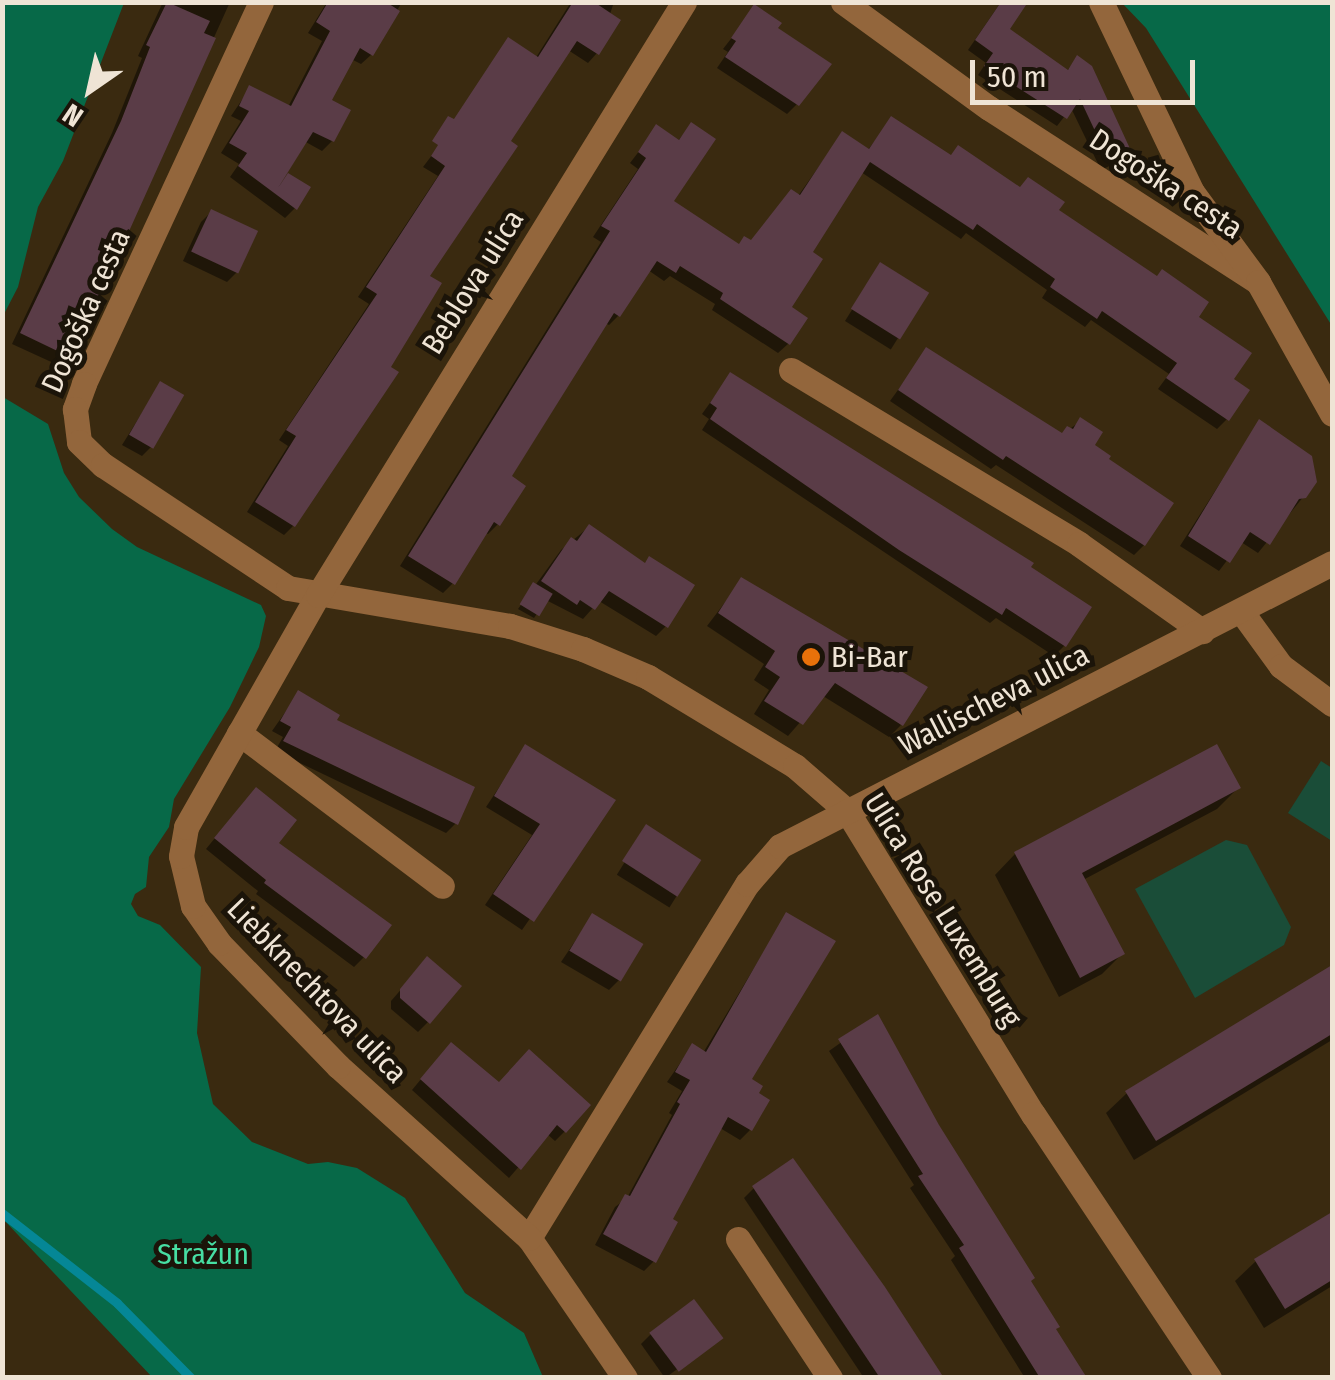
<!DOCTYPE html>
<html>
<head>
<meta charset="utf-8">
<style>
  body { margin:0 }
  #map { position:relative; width:1335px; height:1380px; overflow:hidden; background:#3a2a10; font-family:"Fira Sans Condensed",sans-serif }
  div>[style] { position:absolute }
  .green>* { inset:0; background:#1a4d38 }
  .forest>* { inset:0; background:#076948 }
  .shadow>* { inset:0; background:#0007; transform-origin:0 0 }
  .stream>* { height:9px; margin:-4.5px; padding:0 4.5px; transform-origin:4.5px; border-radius:4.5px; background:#058796 }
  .building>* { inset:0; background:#5a3c47; transform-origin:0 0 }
  .minor>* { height:25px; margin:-12.5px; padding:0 12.5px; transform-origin:12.5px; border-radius:12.5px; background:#93663c }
  .dots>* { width:28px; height:28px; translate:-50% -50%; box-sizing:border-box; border:5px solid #1b1409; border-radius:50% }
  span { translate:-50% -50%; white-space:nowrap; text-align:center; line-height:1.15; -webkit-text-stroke:10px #1b1409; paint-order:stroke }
  .street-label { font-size:30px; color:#efe4d5 }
  .poi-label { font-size:30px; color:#efe4d5 }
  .left { translate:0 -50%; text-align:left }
  .park-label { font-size:30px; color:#47dea3 }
  .frame { position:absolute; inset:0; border:5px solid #efe4d5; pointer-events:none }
  .north { position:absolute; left:40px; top:40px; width:100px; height:100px; -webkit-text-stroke:8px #1b1409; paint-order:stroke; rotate:214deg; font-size:28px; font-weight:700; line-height:40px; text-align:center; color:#efe4d5 }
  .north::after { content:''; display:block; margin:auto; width:35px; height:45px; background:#efe4d5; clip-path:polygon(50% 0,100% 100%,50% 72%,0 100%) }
  .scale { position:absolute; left:970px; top:60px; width:225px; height:45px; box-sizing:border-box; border:5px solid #efe4d5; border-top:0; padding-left:12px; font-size:30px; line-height:35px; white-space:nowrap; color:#efe4d5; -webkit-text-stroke:8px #1b1409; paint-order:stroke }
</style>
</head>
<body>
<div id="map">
  <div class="green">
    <i style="clip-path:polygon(1321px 761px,1332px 768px,1332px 841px,1288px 813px)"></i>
    <i style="clip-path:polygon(1226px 840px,1247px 845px,1291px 927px,1284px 945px,1195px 998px,1135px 889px)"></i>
  </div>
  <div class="forest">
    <i style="clip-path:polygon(3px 2px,124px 3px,63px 161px,38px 207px,18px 287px,3px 316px)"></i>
    <i style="clip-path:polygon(1122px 3px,1332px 3px,1332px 326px,1146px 28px)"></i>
    <i style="clip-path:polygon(3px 397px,48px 424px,64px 473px,79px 497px,112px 529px,137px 547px,261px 605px,266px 616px,259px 647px,230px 707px,174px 799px,169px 827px,149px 857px,146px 887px,135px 894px,131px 904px,138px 916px,160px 925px,201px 967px,197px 1033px,213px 1104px,252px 1142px,308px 1164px,328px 1162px,357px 1168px,405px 1198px,465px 1293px,524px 1333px,543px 1377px,152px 1377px,3px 1219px)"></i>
  </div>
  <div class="shadow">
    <i style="clip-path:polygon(163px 2px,230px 2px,70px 356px,60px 366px,12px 344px,112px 133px,142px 58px,138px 56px)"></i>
    <i style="clip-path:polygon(327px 2px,402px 2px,371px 55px,361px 64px,351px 59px,329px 101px,348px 111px,332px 141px,322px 151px,304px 141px,279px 185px,289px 176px,295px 208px,285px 218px,230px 177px,239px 164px,221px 153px,241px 121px,231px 116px,250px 88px,288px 107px,322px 41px,308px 33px)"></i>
    <i style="clip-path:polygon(571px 2px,614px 2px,597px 53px,588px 63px,568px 50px,507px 142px,426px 276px,293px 526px,284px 535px,247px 512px,288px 446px,279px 440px,369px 304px,358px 297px,438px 176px,423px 167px,445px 138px,474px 156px)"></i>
    <i style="clip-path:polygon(1001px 2px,1006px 30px,1066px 72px,1077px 59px,1129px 152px,1120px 161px,1101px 170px,1071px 108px,1057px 126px,978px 75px,986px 63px,968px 50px)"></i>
    <i style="clip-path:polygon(755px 8px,797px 104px,787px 114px,717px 68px,728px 52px,723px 49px)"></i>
    <i style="clip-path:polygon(892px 119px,949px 157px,1056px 211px,1195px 318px,1231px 379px,1227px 419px,1217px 429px,1158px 389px,1169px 374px,1091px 320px,1085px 327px,1042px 298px,1047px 290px,966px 233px,961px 239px,861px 172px,809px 253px,788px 308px,788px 344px,778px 353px,712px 310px,715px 304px,670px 276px,664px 281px,648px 270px,618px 316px,609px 325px,605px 323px,509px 477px,498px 524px,488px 534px,484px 532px,453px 583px,443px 593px,400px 566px,601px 242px,593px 237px,638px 169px,630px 163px,657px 128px,677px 142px,691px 125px,670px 201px,738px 246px,750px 242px,798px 196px,842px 134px,867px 151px)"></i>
    <i style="clip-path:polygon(211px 212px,237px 272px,227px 282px,183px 261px,201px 222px)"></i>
    <i style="left:880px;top:265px;width:54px;height:66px;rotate:32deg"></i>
    <i style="clip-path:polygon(927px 350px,1061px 435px,1081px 421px,1144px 545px,1134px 555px,996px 465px,991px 469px,890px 401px)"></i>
    <i style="clip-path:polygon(730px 375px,1089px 607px,1064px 646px,1054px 656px,996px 618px,990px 623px,702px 430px,709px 419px,702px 414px)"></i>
    <i style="clip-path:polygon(160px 384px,152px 446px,142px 456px,122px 445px)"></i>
    <i style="clip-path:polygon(1259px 422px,1304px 496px,1258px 553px,1241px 542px,1219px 571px,1180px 546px)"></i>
    <i style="clip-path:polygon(589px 527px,666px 626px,656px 636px,599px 601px,583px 619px,546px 600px,534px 618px,518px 609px,561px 550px)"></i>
    <i style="clip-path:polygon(742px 580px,901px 725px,889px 737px,823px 696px,788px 736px,754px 714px,769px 690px,754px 680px,764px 664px,707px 626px)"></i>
    <i style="clip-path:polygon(298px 694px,334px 721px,456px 823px,446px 833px,275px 751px,283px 737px,272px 731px)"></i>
    <i style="clip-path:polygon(526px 747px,612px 801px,522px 930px,485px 905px,532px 835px,486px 807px)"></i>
    <i style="clip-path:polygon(1216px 748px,1238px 788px,1217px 809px,1083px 880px,1122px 954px,1102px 974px,1059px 997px,995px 875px,1015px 854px)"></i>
    <i style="clip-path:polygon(246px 800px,364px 957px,354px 967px,256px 894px,258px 891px,206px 849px)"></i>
    <i style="left:646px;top:828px;width:62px;height:55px;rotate:32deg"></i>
    <i style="clip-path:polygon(786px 915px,748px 1080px,755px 1094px,750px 1130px,740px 1140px,720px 1128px,669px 1220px,654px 1261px,644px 1271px,595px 1245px,615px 1207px,627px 1198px,672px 1115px,669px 1113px,682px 1091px,667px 1082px,692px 1046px,703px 1053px)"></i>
    <i style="clip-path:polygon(592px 916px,619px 980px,609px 990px,561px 962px)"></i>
    <i style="clip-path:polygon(1332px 968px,1332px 1040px,1134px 1160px,1106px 1113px,1127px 1093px)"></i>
    <i style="clip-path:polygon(418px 970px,428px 1022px,418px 1032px,391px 1009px,391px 1001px)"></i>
    <i style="clip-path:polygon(877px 1017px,1054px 1330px,1084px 1378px,1025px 1378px,951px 1260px,955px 1256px,910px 1188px,914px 1185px,829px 1051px)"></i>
    <i style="clip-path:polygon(441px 1055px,498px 1085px,519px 1062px,565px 1131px,555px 1141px,547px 1134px,509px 1178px,412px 1090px)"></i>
    <i style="clip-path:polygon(754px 1188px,940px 1378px,864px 1378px,744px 1198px)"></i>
    <i style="clip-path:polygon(1332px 1215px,1332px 1286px,1264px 1328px,1235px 1281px,1256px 1261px)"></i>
    <i style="clip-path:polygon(651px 1334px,720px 1338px,665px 1378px,641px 1344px)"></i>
  </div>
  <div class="stream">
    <i style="left:2px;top:1213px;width:146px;rotate:38deg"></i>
    <i style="left:117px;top:1303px;width:105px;rotate:45.4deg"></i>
  </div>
  <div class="building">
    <i style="clip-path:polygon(167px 2px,210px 21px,204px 33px,216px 38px,72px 358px,20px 333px,121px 121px,150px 47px,146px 45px)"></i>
    <i style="clip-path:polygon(328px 2px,386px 2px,400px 11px,373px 56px,360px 48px,332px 100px,351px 110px,334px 142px,313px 132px,278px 188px,288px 173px,311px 187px,297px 210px,238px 166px,247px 153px,229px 143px,249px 111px,239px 106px,249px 85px,291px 106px,330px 31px,316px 22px)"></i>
    <i style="clip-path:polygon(573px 2px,594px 2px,621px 20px,599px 55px,577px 41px,511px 141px,518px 146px,430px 276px,442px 283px,391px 367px,399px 372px,295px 527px,255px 502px,296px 436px,286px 430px,377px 294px,366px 287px,445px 166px,431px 156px,438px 145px,432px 141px,448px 116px,454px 119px,508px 37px,538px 57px)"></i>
    <i style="clip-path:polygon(1001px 2px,1028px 2px,1010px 29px,1068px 70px,1077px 55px,1092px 66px,1132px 153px,1110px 163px,1080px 99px,1067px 119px,984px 66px,993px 53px,975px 40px)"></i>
    <i style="clip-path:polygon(754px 4px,782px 23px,778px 28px,832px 64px,799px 106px,725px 57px,736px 41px,731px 38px)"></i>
    <i style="clip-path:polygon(891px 116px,951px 155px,958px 145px,1020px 187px,1028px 177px,1065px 202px,1059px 210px,1157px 276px,1162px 269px,1209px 302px,1199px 317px,1252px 353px,1234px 379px,1250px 390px,1229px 421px,1166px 378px,1177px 363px,1102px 311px,1097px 319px,1050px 287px,1055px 279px,977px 224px,973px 230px,870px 162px,813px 252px,823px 259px,792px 307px,808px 318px,790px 345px,720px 299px,723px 293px,680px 266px,676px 273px,657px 261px,620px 317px,614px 313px,557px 404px,512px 476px,526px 486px,500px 526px,494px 522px,455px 585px,408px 556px,610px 231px,601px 226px,646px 158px,638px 152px,656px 124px,679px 140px,691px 122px,716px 139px,674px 201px,739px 244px,744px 236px,751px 240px,791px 189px,800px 195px,842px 131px,869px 149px)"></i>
    <i style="left:211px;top:209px;width:52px;height:47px;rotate:25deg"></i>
    <i style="left:880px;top:262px;width:58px;height:55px;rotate:32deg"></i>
    <i style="clip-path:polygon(926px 347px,1062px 433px,1067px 426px,1073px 429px,1080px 417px,1103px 432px,1095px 445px,1111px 456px,1109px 459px,1174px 503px,1145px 546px,1006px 456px,1003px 460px,898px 390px)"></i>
    <i style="clip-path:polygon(730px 372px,1034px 563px,1031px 567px,1092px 607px,1066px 647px,1006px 608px,1002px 615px,899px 550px,710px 419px,717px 408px,710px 403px)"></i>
    <i style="left:160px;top:381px;width:28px;height:62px;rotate:30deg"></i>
    <i style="clip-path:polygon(1259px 419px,1312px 456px,1317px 482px,1306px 498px,1299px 499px,1270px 545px,1250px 532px,1230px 563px,1188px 536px)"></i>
    <i style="clip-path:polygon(589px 524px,645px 563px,649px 556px,695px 585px,668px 628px,609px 591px,595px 610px,580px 600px,577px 605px,541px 581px,571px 537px,577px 541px)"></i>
    <i style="clip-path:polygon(741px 577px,928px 687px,903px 726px,835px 683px,803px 725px,764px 701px,780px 677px,765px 667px,775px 651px,718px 613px)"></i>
    <i style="left:533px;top:582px;width:23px;height:26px;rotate:31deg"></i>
    <i style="clip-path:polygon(298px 690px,340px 715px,337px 720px,475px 787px,458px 825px,283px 741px,291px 727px,280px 721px)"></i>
    <i style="clip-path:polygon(525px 744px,616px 800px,534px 922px,493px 894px,540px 824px,494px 796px)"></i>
    <i style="clip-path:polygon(1217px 744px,1241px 788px,1082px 873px,1125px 954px,1080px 978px,1014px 852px)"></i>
    <i style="clip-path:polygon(256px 787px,297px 820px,279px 843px,392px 925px,366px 959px,264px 883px,266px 880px,214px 838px)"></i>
    <i style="left:646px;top:824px;width:66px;height:44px;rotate:33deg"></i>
    <i style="clip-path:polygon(786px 912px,836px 941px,752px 1079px,763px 1086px,759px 1093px,770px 1100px,752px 1131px,728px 1117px,673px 1219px,678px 1222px,656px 1263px,603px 1234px,625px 1194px,630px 1196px,680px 1104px,677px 1102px,690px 1080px,675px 1072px,692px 1043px,706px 1052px)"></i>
    <i style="left:592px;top:913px;width:60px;height:44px;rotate:31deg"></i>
    <i style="clip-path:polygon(427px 956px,462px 986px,430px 1024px,400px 998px,400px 989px)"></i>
    <i style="clip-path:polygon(1332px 965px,1332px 1034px,1156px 1141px,1125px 1091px)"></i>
    <i style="clip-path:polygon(878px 1014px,939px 1125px,1035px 1278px,1031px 1281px,1060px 1327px,1056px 1329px,1087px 1378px,1040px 1378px,959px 1248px,964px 1245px,918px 1176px,923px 1174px,838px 1039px)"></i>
    <i style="clip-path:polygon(451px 1042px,499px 1082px,529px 1049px,591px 1105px,566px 1133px,557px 1125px,521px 1170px,420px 1079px)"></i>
    <i style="clip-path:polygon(793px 1158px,885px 1287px,944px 1378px,880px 1378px,752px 1186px)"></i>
    <i style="clip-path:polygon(1332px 1212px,1332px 1280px,1285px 1309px,1254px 1259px)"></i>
    <i style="left:694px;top:1299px;width:49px;height:56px;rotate:53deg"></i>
  </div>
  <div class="minor">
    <i style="left:261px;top:2px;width:421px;rotate:114.9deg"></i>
    <i style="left:84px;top:384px;width:27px;rotate:110deg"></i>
    <i style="left:75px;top:409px;width:33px;rotate:83deg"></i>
    <i style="left:79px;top:442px;width:33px;rotate:44deg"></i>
    <i style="left:103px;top:465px;width:222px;rotate:33.6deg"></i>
    <i style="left:288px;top:588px;width:225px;rotate:9.7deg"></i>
    <i style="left:510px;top:626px;width:77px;rotate:17.5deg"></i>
    <i style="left:583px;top:649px;width:71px;rotate:23.3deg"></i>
    <i style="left:648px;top:677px;width:172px;rotate:31.2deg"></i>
    <i style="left:795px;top:766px;width:69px;rotate:40.9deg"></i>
    <i style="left:847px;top:811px;width:356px;rotate:58.5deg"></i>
    <i style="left:1033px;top:1114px;width:317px;rotate:56.3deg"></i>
    <i style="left:843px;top:2px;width:180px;rotate:36deg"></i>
    <i style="left:989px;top:108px;width:320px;rotate:32.9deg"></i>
    <i style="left:1101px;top:2px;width:211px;rotate:64.4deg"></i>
    <i style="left:1192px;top:192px;width:112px;rotate:53.7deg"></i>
    <i style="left:1258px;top:282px;width:151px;rotate:60.7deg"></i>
    <i style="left:791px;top:370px;width:336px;rotate:31.1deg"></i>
    <i style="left:1079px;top:544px;width:151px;rotate:35.3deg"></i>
    <i style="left:1241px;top:611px;width:68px;rotate:54deg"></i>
    <i style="left:1281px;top:666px;width:64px;rotate:36.7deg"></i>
    <i style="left:239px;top:733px;width:254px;rotate:37deg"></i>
    <i style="left:529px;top:1238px;width:416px;rotate:-58.4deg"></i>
    <i style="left:747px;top:884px;width:50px;rotate:-49deg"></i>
    <i style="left:780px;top:846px;width:620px;rotate:-27.14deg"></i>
    <i style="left:738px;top:1239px;width:167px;rotate:56.5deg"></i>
    <i style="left:625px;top:1378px;width:170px;rotate:-124.4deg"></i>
    <i style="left:529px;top:1238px;width:257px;rotate:-138deg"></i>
    <i style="left:338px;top:1066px;width:171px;rotate:-134.1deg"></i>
    <i style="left:219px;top:943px;width:45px;rotate:-125.1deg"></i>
    <i style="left:193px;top:906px;width:51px;rotate:-103.5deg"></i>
    <i style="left:181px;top:856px;width:29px;rotate:-80deg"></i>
    <i style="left:186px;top:827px;width:267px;rotate:-60.4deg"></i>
    <i style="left:318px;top:595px;width:697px;rotate:-58.32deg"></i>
  </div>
  <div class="dots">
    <i style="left:811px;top:657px;background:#e8710a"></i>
  </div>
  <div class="street-label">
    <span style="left:1166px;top:184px;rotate:33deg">Dogoška cesta</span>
    <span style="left:473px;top:282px;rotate:-58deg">Beblova ulica</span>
    <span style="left:86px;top:311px;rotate:-66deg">Dogoška cesta</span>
    <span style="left:994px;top:700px;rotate:-27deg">Wallischeva ulica</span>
    <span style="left:943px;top:910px;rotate:58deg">Ulica Rose Luxemburg</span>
    <span style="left:317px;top:991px;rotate:46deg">Liebknechtova ulica</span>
  </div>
  <div class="poi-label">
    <span class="left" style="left:831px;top:657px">Bi-Bar</span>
  </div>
  <div class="park-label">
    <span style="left:203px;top:1254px">Stražun</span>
  </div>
  <div class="frame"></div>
  <div class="north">N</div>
  <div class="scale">50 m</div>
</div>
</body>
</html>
